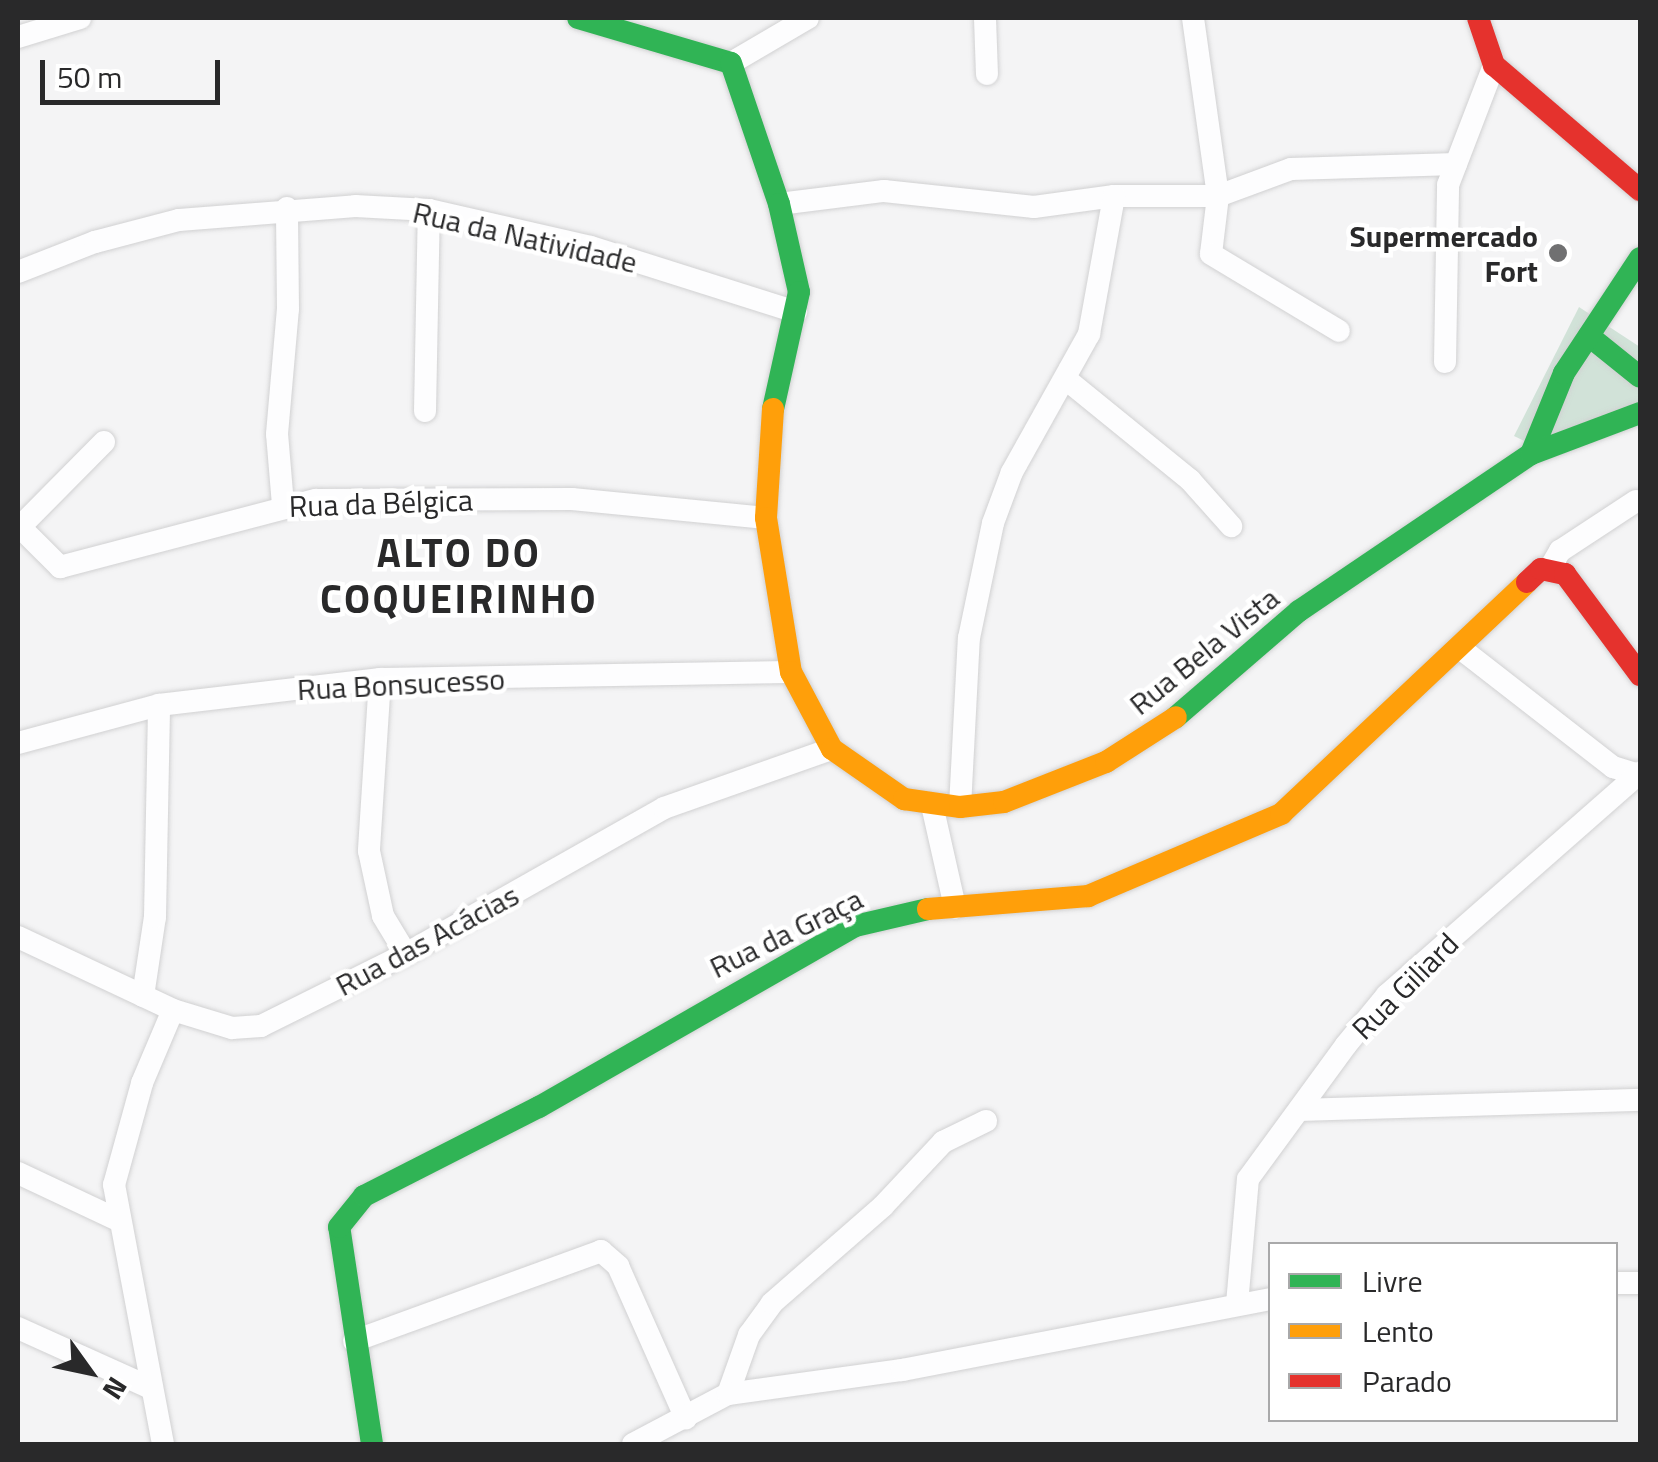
<!DOCTYPE html>
<html>
<head>
<meta charset="utf-8">
<style>
  body { margin:0 }
  #map { position:relative; width:1658px; height:1462px; overflow:hidden; background:#f4f4f5; font-family:"Titillium Web",sans-serif }
  div>[style] { position:absolute }
  .green>* { inset:0; background:#d1e2d8 }
  .roads { filter:drop-shadow(0 0 2px #d1d1d2) drop-shadow(0 0 2px #d1d1d2) }
  .street>* { height:22px; margin:-11px; padding:0 11px; transform-origin:11px; border-radius:11px; background:#fdfdfe }
  .fast>* { height:22px; margin:-11px; padding:0 11px; transform-origin:11px; border-radius:11px; background:#30b455 }
  .slow>* { height:22px; margin:-11px; padding:0 11px; transform-origin:11px; border-radius:11px; background:#ff9f0a }
  .jam>* { height:22px; margin:-11px; padding:0 11px; transform-origin:11px; border-radius:11px; background:#e5322d }
  .dots>* { width:28px; height:28px; translate:-50% -50%; box-sizing:border-box; border:5px solid #fff; border-radius:50% }
  span { translate:-50% -50%; white-space:nowrap; text-align:center; line-height:1.15; -webkit-text-stroke:9px #fff; paint-order:stroke }
  .poi-label { font-size:30px; color:#29292a; font-weight:700 }
  .right { translate:-100% -50%; text-align:right }
  .street-label { font-size:30px; color:#29292a }
  .district-label { font-size:40px; color:#29292a; font-weight:700; letter-spacing:2.5px }
  .frame { position:absolute; inset:0; border:20px solid #29292a; pointer-events:none }
  .legend { position:absolute; left:1268px; top:1242px; width:350px; height:180px; box-sizing:border-box; background:#fff; border:2px solid #a9a9aa; margin:0; padding:12px 18px; list-style:none; font-size:30px; color:#29292a }
  .legend li { display:flex; align-items:center; gap:20px; height:50px }
  .legend b { width:50px; border:2px solid #a9a9aa }
  .north { position:absolute; left:40px; top:1322px; width:100px; height:100px; -webkit-text-stroke:8px #fff; paint-order:stroke; rotate:123deg; font-size:28px; font-weight:700; line-height:40px; text-align:center; color:#29292a }
  .north::after { content:''; display:block; margin:auto; width:35px; height:45px; background:#29292a; clip-path:polygon(50% 0,100% 100%,50% 72%,0 100%) }
  .scale { position:absolute; left:40px; top:60px; width:180px; height:45px; box-sizing:border-box; border:5px solid #29292a; border-top:0; padding-left:12px; font-size:30px; line-height:35px; white-space:nowrap; color:#29292a; -webkit-text-stroke:8px #fff; paint-order:stroke }
</style>
</head>
<body>
<div id="map">
  <div class="green">
    <i style="clip-path:polygon(1579px 307px,1640px 347px,1640px 410px,1541px 449px,1514px 436px)"></i>
  </div>
  <div class="roads">
    <div class="street">
      <i style="left:985px;top:18px;width:56px;rotate:88deg"></i>
      <i style="left:1193px;top:18px;width:180px;rotate:82deg"></i>
      <i style="left:1218px;top:196px;width:58px;rotate:96.9deg"></i>
      <i style="left:1211px;top:254px;width:149px;rotate:31deg"></i>
      <i style="left:18px;top:37px;width:65px;rotate:-17deg"></i>
      <i style="left:731px;top:63px;width:89px;rotate:-30.3deg"></i>
      <i style="left:779px;top:204px;width:106px;rotate:-7.1deg"></i>
      <i style="left:884px;top:191px;width:151px;rotate:6.1deg"></i>
      <i style="left:1034px;top:207px;width:81px;rotate:-7.8deg"></i>
      <i style="left:1114px;top:196px;width:104px"></i>
      <i style="left:1218px;top:196px;width:78px;rotate:-20.3deg"></i>
      <i style="left:1291px;top:169px;width:165px;rotate:-1.7deg"></i>
      <i style="left:18px;top:272px;width:83px;rotate:-21.3deg"></i>
      <i style="left:95px;top:242px;width:87px;rotate:-14.7deg"></i>
      <i style="left:179px;top:220px;width:177px;rotate:-4.5deg"></i>
      <i style="left:355px;top:206px;width:74px;rotate:3.1deg"></i>
      <i style="left:429px;top:210px;width:166px;rotate:12.9deg"></i>
      <i style="left:591px;top:247px;width:215px;rotate:17.6deg"></i>
      <i style="left:1445px;top:362px;width:177px;rotate:-89deg"></i>
      <i style="left:1448px;top:185px;width:129px;rotate:-69deg"></i>
      <i style="left:1067px;top:380px;width:159px;rotate:39.1deg"></i>
      <i style="left:1190px;top:480px;width:62px;rotate:48.3deg"></i>
      <i style="left:425px;top:411px;width:201px;rotate:-88.9deg"></i>
      <i style="left:104px;top:442px;width:120px;rotate:134.7deg"></i>
      <i style="left:20px;top:527px;width:57px;rotate:45deg"></i>
      <i style="left:60px;top:567px;width:265px;rotate:-14.7deg"></i>
      <i style="left:316px;top:500px;width:256px;rotate:-0.2deg"></i>
      <i style="left:572px;top:499px;width:195px;rotate:5.6deg"></i>
      <i style="left:283px;top:505px;width:71px;rotate:-94.8deg"></i>
      <i style="left:277px;top:434px;width:125px;rotate:-85deg"></i>
      <i style="left:288px;top:309px;width:101px;rotate:-90.6deg"></i>
      <i style="left:1550px;top:568px;width:20px;rotate:-60deg"></i>
      <i style="left:1560px;top:551px;width:91px;rotate:-33.3deg"></i>
      <i style="left:1460px;top:648px;width:194px;rotate:37.9deg"></i>
      <i style="left:1613px;top:767px;width:28px;rotate:17deg"></i>
      <i style="left:380px;top:679px;width:172px;rotate:93.7deg"></i>
      <i style="left:369px;top:851px;width:66px;rotate:77.8deg"></i>
      <i style="left:383px;top:916px;width:44px;rotate:58.8deg"></i>
      <i style="left:18px;top:743px;width:146px;rotate:-15.1deg"></i>
      <i style="left:159px;top:705px;width:223px;rotate:-6.7deg"></i>
      <i style="left:380px;top:679px;width:411px;rotate:-1deg"></i>
      <i style="left:932px;top:805px;width:105px;rotate:77.3deg"></i>
      <i style="left:960px;top:807px;width:169px;rotate:-87deg"></i>
      <i style="left:969px;top:638px;width:117px;rotate:-78.2deg"></i>
      <i style="left:993px;top:523px;width:54px;rotate:-69.6deg"></i>
      <i style="left:1012px;top:472px;width:158px;rotate:-60.8deg"></i>
      <i style="left:1089px;top:334px;width:140px;rotate:-79.7deg"></i>
      <i style="left:18px;top:937px;width:171px;rotate:25.2deg"></i>
      <i style="left:173px;top:1010px;width:62px;rotate:17deg"></i>
      <i style="left:232px;top:1028px;width:29px;rotate:-4deg"></i>
      <i style="left:261px;top:1026px;width:162px;rotate:-26.4deg"></i>
      <i style="left:406px;top:954px;width:296px;rotate:-29.5deg"></i>
      <i style="left:664px;top:808px;width:178px;rotate:-19.4deg"></i>
      <i style="left:143px;top:996px;width:80px;rotate:-81.4deg"></i>
      <i style="left:155px;top:917px;width:212px;rotate:-88.9deg"></i>
      <i style="left:1301px;top:1110px;width:339px;rotate:-1.7deg"></i>
      <i style="left:18px;top:1173px;width:110px;rotate:25.2deg"></i>
      <i style="left:1616px;top:1283px;width:24px"></i>
      <i style="left:1237px;top:1304px;width:125px;rotate:-85deg"></i>
      <i style="left:1248px;top:1179px;width:166px;rotate:-53.8deg"></i>
      <i style="left:1346px;top:1045px;width:65px;rotate:-50.6deg"></i>
      <i style="left:1387px;top:995px;width:337px;rotate:-41.3deg"></i>
      <i style="left:18px;top:1328px;width:146px;rotate:24.3deg"></i>
      <i style="left:354px;top:1341px;width:263px;rotate:-20deg"></i>
      <i style="left:601px;top:1251px;width:23px;rotate:41deg"></i>
      <i style="left:618px;top:1266px;width:167px;rotate:66deg"></i>
      <i style="left:728px;top:1394px;width:63px;rotate:-70.4deg"></i>
      <i style="left:749px;top:1335px;width:39px;rotate:-54deg"></i>
      <i style="left:772px;top:1303px;width:147px;rotate:-41.1deg"></i>
      <i style="left:883px;top:1206px;width:88px;rotate:-46.8deg"></i>
      <i style="left:943px;top:1142px;width:48px;rotate:-26deg"></i>
      <i style="left:163px;top:1444px;width:264px;rotate:-100.7deg"></i>
      <i style="left:114px;top:1185px;width:106px;rotate:-74.6deg"></i>
      <i style="left:142px;top:1083px;width:79px;rotate:-67deg"></i>
      <i style="left:633px;top:1444px;width:107px;rotate:-27.8deg"></i>
      <i style="left:728px;top:1394px;width:176px;rotate:-7.9deg"></i>
      <i style="left:902px;top:1370px;width:375px;rotate:-10.9deg"></i>
    </div>
    <div class="fast">
      <i style="left:578px;top:18px;width:159px;rotate:16.4deg"></i>
      <i style="left:731px;top:63px;width:149px;rotate:71.2deg"></i>
      <i style="left:779px;top:204px;width:90px;rotate:77.2deg"></i>
      <i style="left:799px;top:292px;width:120px;rotate:102.5deg"></i>
      <i style="left:1589px;top:336px;width:65px;rotate:38.8deg"></i>
      <i style="left:1531px;top:454px;width:87px;rotate:-67.8deg"></i>
      <i style="left:1564px;top:373px;width:138px;rotate:-56.5deg"></i>
      <i style="left:1176px;top:717px;width:162px;rotate:-40.8deg"></i>
      <i style="left:1299px;top:611px;width:280px;rotate:-34.1deg"></i>
      <i style="left:1531px;top:454px;width:116px;rotate:-20.6deg"></i>
      <i style="left:372px;top:1444px;width:219px;rotate:-98.6deg"></i>
      <i style="left:339px;top:1227px;width:40px;rotate:-51deg"></i>
      <i style="left:364px;top:1196px;width:196px;rotate:-27deg"></i>
      <i style="left:539px;top:1107px;width:364px;rotate:-29.8deg"></i>
      <i style="left:855px;top:926px;width:75px;rotate:-13.1deg"></i>
    </div>
    <div class="slow">
      <i style="left:773px;top:409px;width:109px;rotate:93.7deg"></i>
      <i style="left:766px;top:518px;width:156px;rotate:80.8deg"></i>
      <i style="left:791px;top:672px;width:87px;rotate:62deg"></i>
      <i style="left:832px;top:749px;width:88px;rotate:34.8deg"></i>
      <i style="left:904px;top:799px;width:57px;rotate:8.1deg"></i>
      <i style="left:960px;top:807px;width:44px;rotate:-6.5deg"></i>
      <i style="left:1004px;top:802px;width:110px;rotate:-21.4deg"></i>
      <i style="left:1106px;top:762px;width:83px;rotate:-32.7deg"></i>
      <i style="left:928px;top:909px;width:161px;rotate:-4.6deg"></i>
      <i style="left:1088px;top:896px;width:210px;rotate:-23deg"></i>
      <i style="left:1281px;top:814px;width:338px;rotate:-43.3deg"></i>
    </div>
    <div class="jam">
      <i style="left:1478px;top:18px;width:50px;rotate:71.2deg"></i>
      <i style="left:1494px;top:65px;width:192px;rotate:40.6deg"></i>
      <i style="left:1527px;top:582px;width:19px;rotate:-43deg"></i>
      <i style="left:1541px;top:569px;width:25px;rotate:12deg"></i>
      <i style="left:1565px;top:574px;width:126px;rotate:53.4deg"></i>
    </div>
  </div>
  <div class="dots">
    <i style="left:1558px;top:253px;background:#707071"></i>
  </div>
  <div class="poi-label">
    <span class="right" style="left:1538px;top:253px">Supermercado<br>Fort</span>
  </div>
  <div class="street-label">
    <span style="left:525px;top:237px;rotate:13deg">Rua da Natividade</span>
    <span style="left:381px;top:503px;rotate:-2deg">Rua da Bélgica</span>
    <span style="left:1204px;top:651px;rotate:-39deg">Rua Bela Vista</span>
    <span style="left:401px;top:684px;rotate:-3deg">Rua Bonsucesso</span>
    <span style="left:786px;top:933px;rotate:-26deg">Rua da Graça</span>
    <span style="left:427px;top:940px;rotate:-28deg">Rua das Acácias</span>
    <span style="left:1405px;top:986px;rotate:-45deg">Rua Giliard</span>
  </div>
  <div class="district-label">
    <span style="left:459px;top:576px">ALTO DO<br>COQUEIRINHO</span>
  </div>
  <div class="frame"></div>
  <ul class="legend">
  <li><b style="height:12px;background:#30b455"></b>Livre</li>
  <li><b style="height:12px;background:#ff9f0a"></b>Lento</li>
  <li><b style="height:12px;background:#e5322d"></b>Parado</li>
  </ul>
  <div class="north">N</div>
  <div class="scale">50 m</div>
</div>
</body>
</html>
